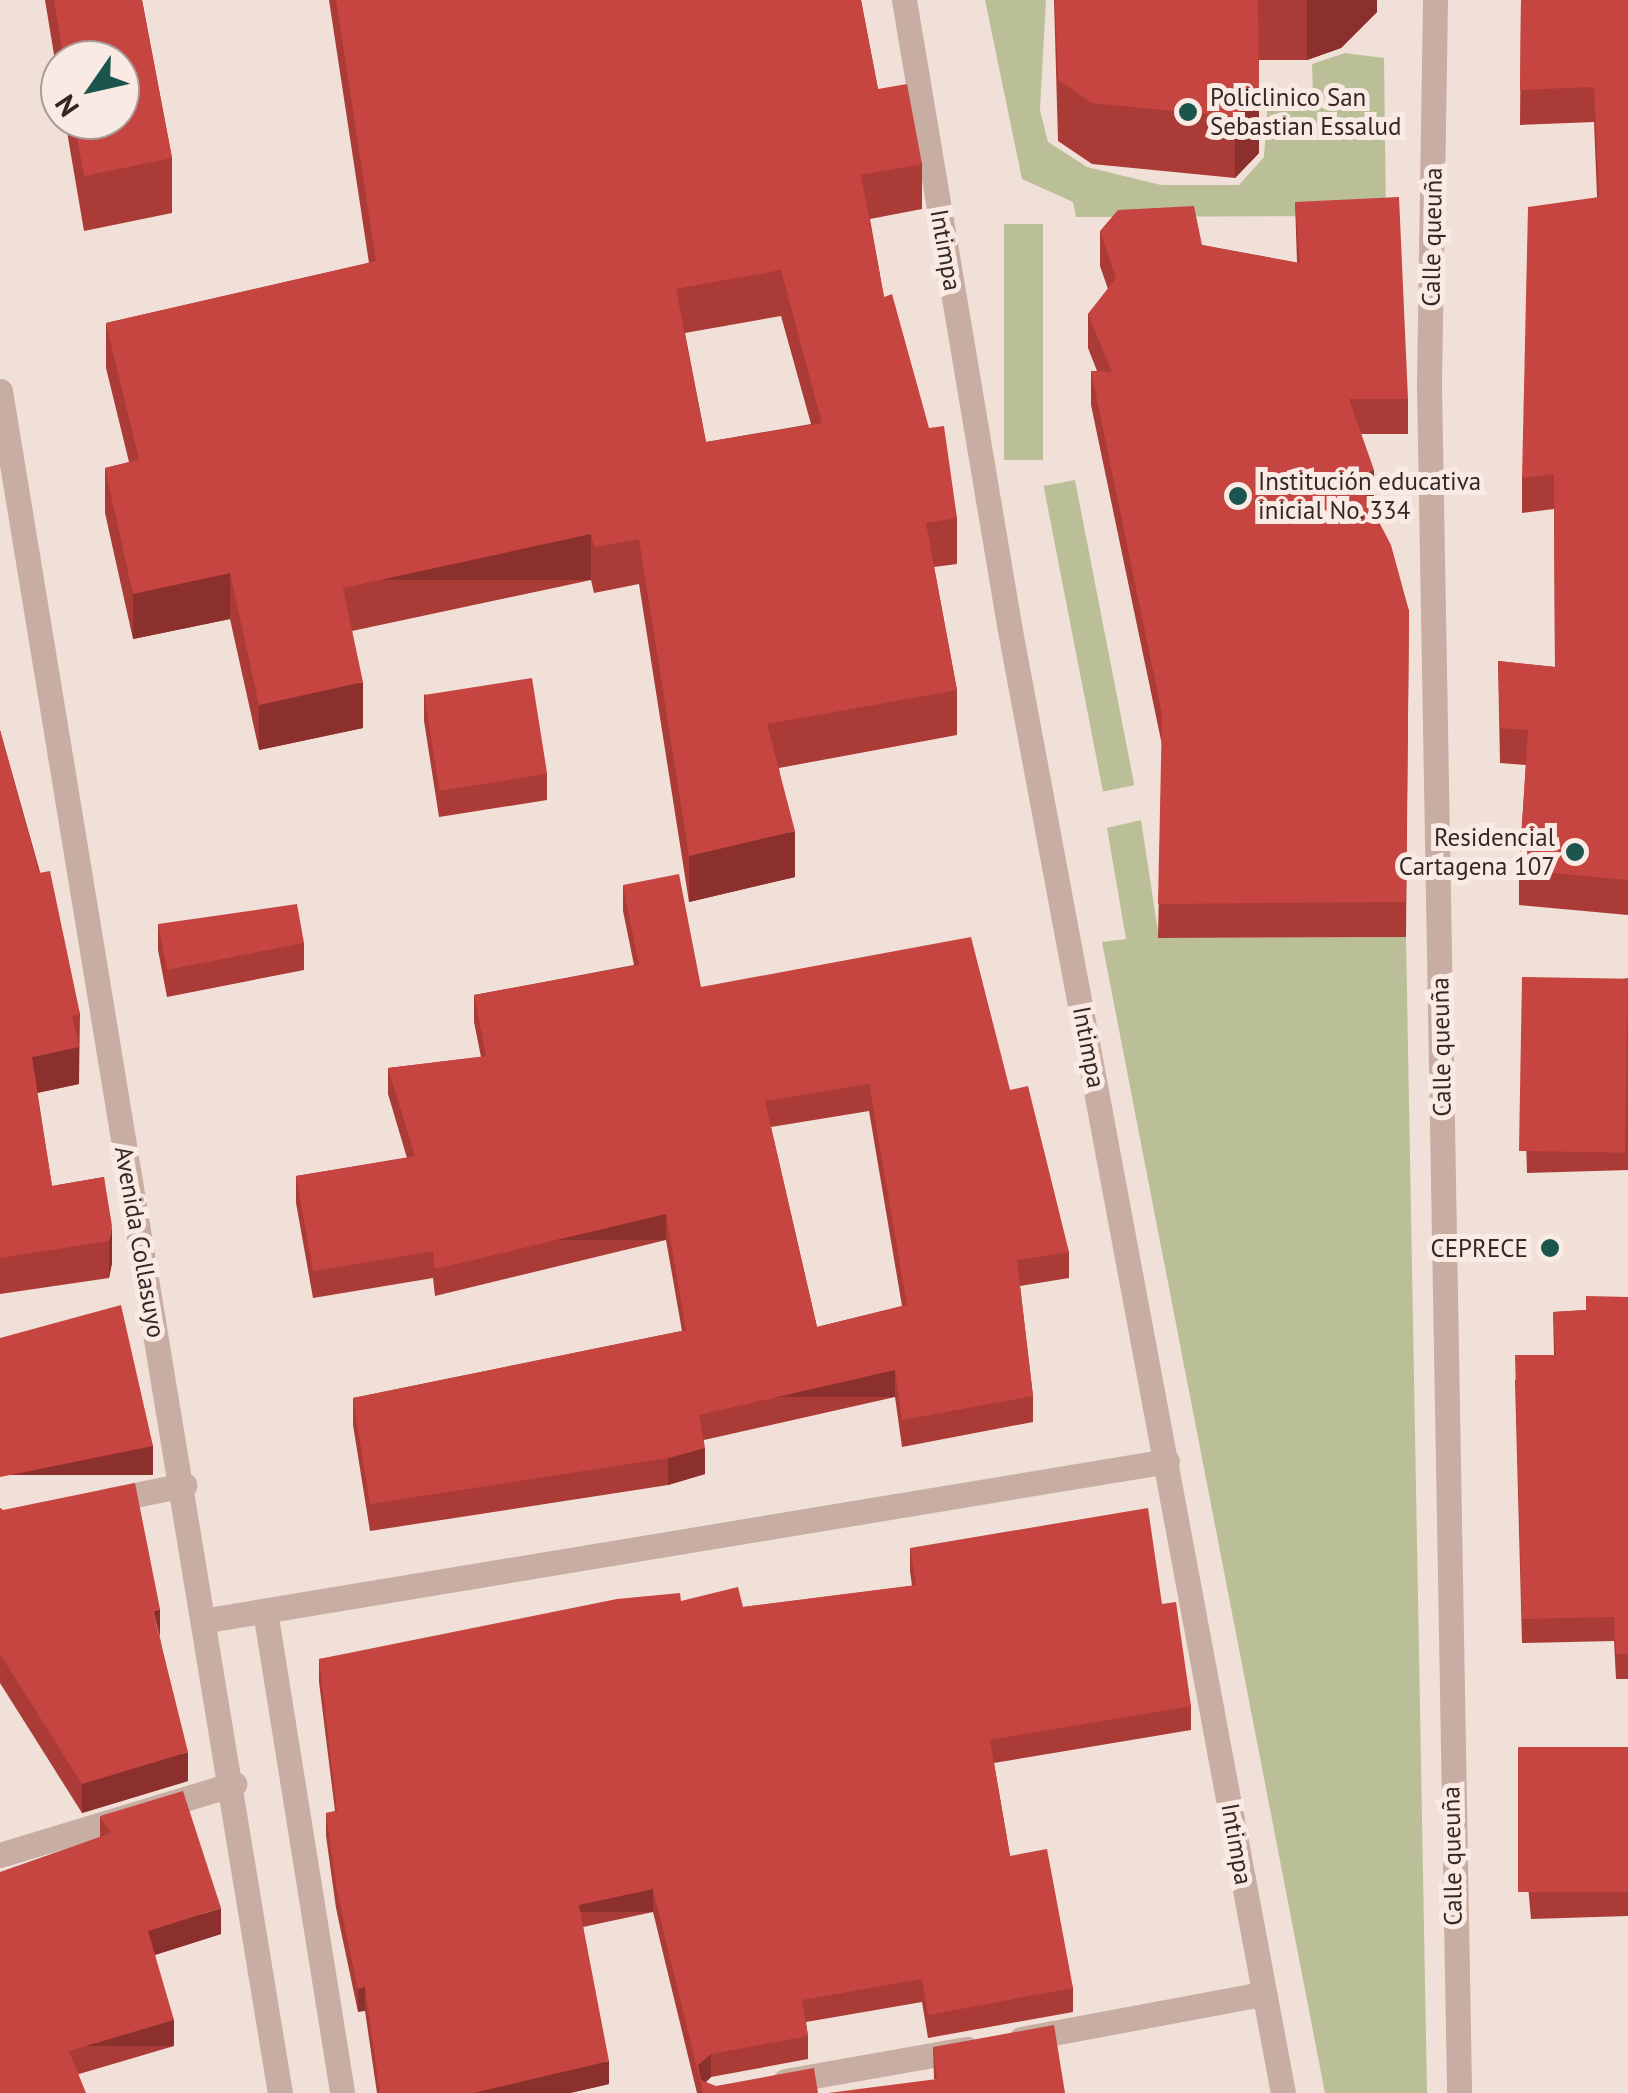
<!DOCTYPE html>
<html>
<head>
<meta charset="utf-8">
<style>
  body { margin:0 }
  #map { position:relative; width:1628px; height:2093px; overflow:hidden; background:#f1e0d7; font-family:"PT Sans",sans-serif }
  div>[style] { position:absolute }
  .green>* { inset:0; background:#babf97; transform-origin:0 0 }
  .minor>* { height:25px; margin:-12.5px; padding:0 12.5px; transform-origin:12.5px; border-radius:12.5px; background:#c8ada3 }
  .wall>* { inset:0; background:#aa3b37 }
  .shaded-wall>* { inset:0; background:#8b302d; transform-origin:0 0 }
  .building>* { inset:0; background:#c64540; transform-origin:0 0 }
  .dots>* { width:28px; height:28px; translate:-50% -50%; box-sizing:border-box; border:5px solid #f9eae3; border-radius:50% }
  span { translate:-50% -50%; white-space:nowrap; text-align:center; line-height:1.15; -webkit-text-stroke:10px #f9eae3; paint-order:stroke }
  .poi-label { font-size:25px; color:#342725 }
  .left { translate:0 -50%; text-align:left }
  .right { translate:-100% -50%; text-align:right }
  .street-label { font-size:25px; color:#342725 }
  .north { position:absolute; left:40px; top:40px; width:100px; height:100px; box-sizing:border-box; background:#f9eae3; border:2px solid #aa9c97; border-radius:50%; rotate:236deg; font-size:28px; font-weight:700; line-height:40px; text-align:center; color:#342725 }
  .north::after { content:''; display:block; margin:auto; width:35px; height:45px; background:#1b554d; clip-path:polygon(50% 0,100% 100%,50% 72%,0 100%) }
</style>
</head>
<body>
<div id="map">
  <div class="green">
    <i style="clip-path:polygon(985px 0,1046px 0,1040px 110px,1048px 142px,1087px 167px,1161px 185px,1239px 185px,1264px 157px,1268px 99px,1313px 95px,1312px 64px,1345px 53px,1384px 58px,1386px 216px,1076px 217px,1073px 202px,1022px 179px)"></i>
    <i style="left:1004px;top:224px;width:39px;height:236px"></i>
    <i style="left:1075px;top:480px;width:311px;height:32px;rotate:79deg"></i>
    <i style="clip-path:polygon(1141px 820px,1159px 938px,1406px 937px,1427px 2093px,1325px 2093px,1102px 942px,1126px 939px,1107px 828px)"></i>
  </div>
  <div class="minor">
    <i style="left:904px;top:0;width:634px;rotate:80.46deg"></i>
    <i style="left:1009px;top:625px;width:1493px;rotate:79.43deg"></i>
    <i style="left:1435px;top:0;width:386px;rotate:90.9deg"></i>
    <i style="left:1429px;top:386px;width:1707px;rotate:88.99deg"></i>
    <i style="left:0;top:391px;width:1725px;rotate:80.66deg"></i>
    <i style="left:105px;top:1501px;width:81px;rotate:-11.4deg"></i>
    <i style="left:265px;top:1611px;width:488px;rotate:80.9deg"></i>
    <i style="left:208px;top:1620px;width:972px;rotate:-9.41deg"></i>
    <i style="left:0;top:1855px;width:245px;rotate:-16.9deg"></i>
    <i style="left:1021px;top:2039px;width:245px;rotate:-10.6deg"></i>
    <i style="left:785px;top:2081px;width:185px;rotate:-10deg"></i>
  </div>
  <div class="wall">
    <i style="clip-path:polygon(45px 0,142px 0,172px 158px,172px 213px,84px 231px,65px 120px,120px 120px,120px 60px,60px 60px,60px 91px)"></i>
    <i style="clip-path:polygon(evenodd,329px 0,861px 0,878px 89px,922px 164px,922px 209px,870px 219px,884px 297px,957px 518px,957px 564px,934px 567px,957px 690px,957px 735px,779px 768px,795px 877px,689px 902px,639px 584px,594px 593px,591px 580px,352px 631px,363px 728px,259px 750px,230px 619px,133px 639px,105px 513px,105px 468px,129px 462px,106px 368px,106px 323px,369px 263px,329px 0,781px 316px,811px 424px,706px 442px,685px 333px,781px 316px)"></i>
    <i style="clip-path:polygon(1054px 0,1377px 0,1377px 12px,1341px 48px,1307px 60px,1259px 60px,1259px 153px,1235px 178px,1092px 164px,1058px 141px)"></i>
    <i style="clip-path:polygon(1521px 0,1628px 0,1628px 915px,1519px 905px,1519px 870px,1526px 765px,1500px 763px,1498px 661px,1555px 667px,1554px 509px,1522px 513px,1522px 478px,1597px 197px,1594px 122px,1520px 125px)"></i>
    <i style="clip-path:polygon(1295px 202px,1408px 399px,1408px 434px,1361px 434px,1374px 504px,1370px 506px,1409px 611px,1406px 937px,1158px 938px,1162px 745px,1091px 405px,1091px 371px,1097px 371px,1088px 348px,1088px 314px,1108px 289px,1100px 266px,1100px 231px,1202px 245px,1297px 263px)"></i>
    <i style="clip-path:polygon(424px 694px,547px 774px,547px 800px,439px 817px,424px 721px)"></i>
    <i style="clip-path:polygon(0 730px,80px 1014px,79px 1084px,37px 1093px,52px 1186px,104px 1177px,112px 1263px,109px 1278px,0 1294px)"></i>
    <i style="clip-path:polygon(evenodd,623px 885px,701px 987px,1010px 1090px,1069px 1252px,1069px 1278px,1020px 1286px,1033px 1396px,1033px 1422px,902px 1447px,895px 1397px,704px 1440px,705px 1474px,668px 1485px,370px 1531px,353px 1425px,353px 1398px,682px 1331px,666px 1240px,435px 1296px,433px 1278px,313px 1298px,296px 1203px,296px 1176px,407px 1158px,388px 1094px,388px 1068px,481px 1057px,474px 1022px,474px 995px,634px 965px,623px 911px,623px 885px,869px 1111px,902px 1306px,817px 1327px,771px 1127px,869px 1111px)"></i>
    <i style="clip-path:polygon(158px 924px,304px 943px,304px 970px,167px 997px,158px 950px)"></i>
    <i style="clip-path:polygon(1628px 978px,1628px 1170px,1527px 1173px,1522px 999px)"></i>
    <i style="clip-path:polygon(1628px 1297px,1628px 1679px,1616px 1679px,1614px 1641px,1522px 1643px,1515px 1380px,1554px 1355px,1553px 1312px,1586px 1310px)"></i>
    <i style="clip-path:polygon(0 1508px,160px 1638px,188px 1781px,82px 1813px,0 1683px)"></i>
    <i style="clip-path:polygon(910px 1548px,1162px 1604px,1191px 1706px,1191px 1730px,994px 1763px,1010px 1856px,1073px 1988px,1073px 2012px,928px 2038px,922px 2002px,806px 2022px,808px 2036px,808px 2059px,711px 2077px,706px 2082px,703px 2093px,697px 2093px,653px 1912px,583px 1927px,609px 2084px,570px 2093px,377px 2093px,365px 2011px,358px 2012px,336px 1908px,326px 1836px,326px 1813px,335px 1811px,319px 1682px,319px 1659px,681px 1601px,743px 1607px,912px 1586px,910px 1571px)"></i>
    <i style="clip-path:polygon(1628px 1747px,1628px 1916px,1531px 1919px,1518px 1775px,1518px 1751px)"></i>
    <i style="clip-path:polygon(100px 1816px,221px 1934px,155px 1955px,174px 2046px,79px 2074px,0 2093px,100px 1837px)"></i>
    <i style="clip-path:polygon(933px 2047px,1065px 2093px,934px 2079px)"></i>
  </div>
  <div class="shaded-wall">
    <i style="clip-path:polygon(1307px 0,1377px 0,1377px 12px,1341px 48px,1307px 60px)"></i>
    <i style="clip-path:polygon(1259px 92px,1259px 153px,1235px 178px,1235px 117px)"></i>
    <i style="clip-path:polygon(1374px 470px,1374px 504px,1355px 511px,1355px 476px)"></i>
    <i style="left:591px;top:534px;width:46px;height:254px;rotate:90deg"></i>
    <i style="clip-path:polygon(230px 573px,230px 619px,133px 639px,133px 594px)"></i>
    <i style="clip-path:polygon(363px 682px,363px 728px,259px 750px,259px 705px)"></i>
    <i style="clip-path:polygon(795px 831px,795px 877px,689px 902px,689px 856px)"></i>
    <i style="clip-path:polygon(79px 1047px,79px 1084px,32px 1094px,32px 1057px)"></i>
    <i style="left:666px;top:1214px;width:26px;height:237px;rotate:90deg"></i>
    <i style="clip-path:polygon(112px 1226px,112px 1263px,109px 1278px,109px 1241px)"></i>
    <i style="left:895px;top:1370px;width:27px;height:201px;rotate:90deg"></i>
    <i style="left:153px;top:1446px;width:29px;height:156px;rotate:90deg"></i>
    <i style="clip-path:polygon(705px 1448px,705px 1474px,668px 1485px,668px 1458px)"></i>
    <i style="clip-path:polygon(160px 1609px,160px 1638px,153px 1611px)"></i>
    <i style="clip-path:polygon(188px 1752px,188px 1781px,82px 1813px,82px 1784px)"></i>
    <i style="left:653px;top:1889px;width:23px;height:76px;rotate:90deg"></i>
    <i style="clip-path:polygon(221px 1908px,221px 1934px,148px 1957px,148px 1931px)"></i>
    <i style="left:365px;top:1987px;width:24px;height:7px;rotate:90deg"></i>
    <i style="left:174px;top:2020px;width:26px;height:109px;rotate:90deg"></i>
    <i style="clip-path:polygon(711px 2054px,711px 2077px,701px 2086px,698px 2065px)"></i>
    <i style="clip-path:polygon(609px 2061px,609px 2084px,570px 2093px,473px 2093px)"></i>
  </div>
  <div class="building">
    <i style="clip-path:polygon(54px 0,142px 0,172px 158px,84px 176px,74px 120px,120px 120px,120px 60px,64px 60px)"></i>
    <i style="clip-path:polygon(evenodd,336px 0,861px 0,878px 89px,907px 84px,922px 164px,861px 175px,884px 297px,892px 294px,929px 428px,944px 426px,957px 518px,926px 523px,957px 690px,767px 724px,795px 831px,689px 856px,639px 539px,594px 547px,591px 534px,343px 588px,363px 682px,259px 705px,230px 573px,133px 594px,105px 468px,139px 460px,106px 323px,376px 261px,336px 0,781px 270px,822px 423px,706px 442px,676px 289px,781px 270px)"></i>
    <i style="clip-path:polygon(1055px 0,1258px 0,1259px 92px,1235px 117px,1092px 103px,1058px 80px)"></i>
    <i style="clip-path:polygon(1521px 0,1628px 0,1628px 880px,1519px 870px,1528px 730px,1500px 728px,1498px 661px,1555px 667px,1554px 474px,1522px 478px,1528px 207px,1599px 197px,1594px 87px,1520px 90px)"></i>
    <i style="clip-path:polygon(1399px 197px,1408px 399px,1349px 399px,1374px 470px,1355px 476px,1391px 545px,1409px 611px,1406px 902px,1158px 904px,1162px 714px,1091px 371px,1112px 372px,1088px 314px,1116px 278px,1100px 231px,1118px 210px,1194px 206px,1202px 245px,1300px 263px,1295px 202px)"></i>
    <i style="left:532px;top:678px;width:97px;height:109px;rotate:81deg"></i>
    <i style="clip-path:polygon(0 730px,39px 873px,50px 871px,80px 1014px,72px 1016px,79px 1047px,32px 1057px,52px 1186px,104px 1177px,112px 1226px,109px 1241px,0 1258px)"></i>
    <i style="clip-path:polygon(evenodd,679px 874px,701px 987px,971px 937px,1010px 1090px,1028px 1086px,1069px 1252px,1017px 1260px,1033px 1396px,902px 1420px,895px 1370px,699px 1415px,705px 1448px,668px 1458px,370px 1504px,353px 1398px,686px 1330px,666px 1214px,435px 1269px,433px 1251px,313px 1271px,296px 1176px,415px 1156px,388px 1068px,486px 1056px,474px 995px,639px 965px,623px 885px,679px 874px,869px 1084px,907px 1305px,817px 1327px,765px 1101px,869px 1084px)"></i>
    <i style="clip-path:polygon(297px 904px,304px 943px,167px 970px,158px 924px)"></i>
    <i style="left:1522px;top:977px;width:106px;height:174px;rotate:1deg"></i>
    <i style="clip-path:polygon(1586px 1296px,1628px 1297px,1628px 1654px,1616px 1654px,1614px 1617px,1522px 1619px,1515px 1355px,1556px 1355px,1553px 1312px,1586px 1310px)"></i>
    <i style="clip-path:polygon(121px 1305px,153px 1446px,0 1477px,0 1338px)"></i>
    <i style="clip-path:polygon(135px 1483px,160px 1609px,153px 1611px,188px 1752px,82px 1784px,0 1654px,0 1508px,3px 1510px)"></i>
    <i style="clip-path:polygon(1148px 1508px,1162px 1604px,1176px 1602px,1191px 1706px,990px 1740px,1010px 1856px,1047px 1849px,1073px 1988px,928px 2015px,922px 1979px,802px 2000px,808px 2036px,711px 2054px,698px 2065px,701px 2080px,716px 2086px,814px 2068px,818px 2093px,703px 2093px,653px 1889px,579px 1905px,609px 2061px,473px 2093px,380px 2093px,365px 1987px,358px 1989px,336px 1885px,326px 1813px,337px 1811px,319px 1659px,617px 1599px,680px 1593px,681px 1601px,738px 1587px,743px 1607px,916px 1585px,910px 1548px)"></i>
    <i style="left:1628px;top:1747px;width:145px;height:110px;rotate:90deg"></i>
    <i style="clip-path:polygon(183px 1791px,221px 1908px,148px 1931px,174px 2020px,69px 2051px,86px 2093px,0 2093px,0 1872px,111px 1833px,100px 1816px)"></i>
    <i style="clip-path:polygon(1054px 2025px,1065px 2093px,828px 2093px,937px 2079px,933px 2047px)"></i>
  </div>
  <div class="dots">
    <i style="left:1188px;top:112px;background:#1b554d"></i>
    <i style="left:1238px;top:496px;background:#1b554d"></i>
    <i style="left:1575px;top:852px;background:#1b554d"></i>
    <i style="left:1550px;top:1248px;background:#1b554d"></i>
  </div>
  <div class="poi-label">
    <span class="left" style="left:1210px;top:112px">Policlinico San<br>Sebastian Essalud</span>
    <span class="left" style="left:1258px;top:496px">Institución educativa<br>inicial No. 334</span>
    <span class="right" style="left:1555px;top:852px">Residencial<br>Cartagena 107</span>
    <span class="right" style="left:1528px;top:1248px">CEPRECE</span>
  </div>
  <div class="street-label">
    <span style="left:1432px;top:237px;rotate:-89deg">Calle queuña</span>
    <span style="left:946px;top:250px;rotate:80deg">Intimpa</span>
    <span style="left:1089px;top:1047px;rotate:79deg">Intimpa</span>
    <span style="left:1441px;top:1047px;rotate:-91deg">Calle queuña</span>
    <span style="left:140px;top:1242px;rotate:80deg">Avenida Collasuyo</span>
    <span style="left:1237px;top:1844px;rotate:80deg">Intimpa</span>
    <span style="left:1452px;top:1856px;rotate:-91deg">Calle queuña</span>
  </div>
  <div class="north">N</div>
</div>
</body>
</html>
